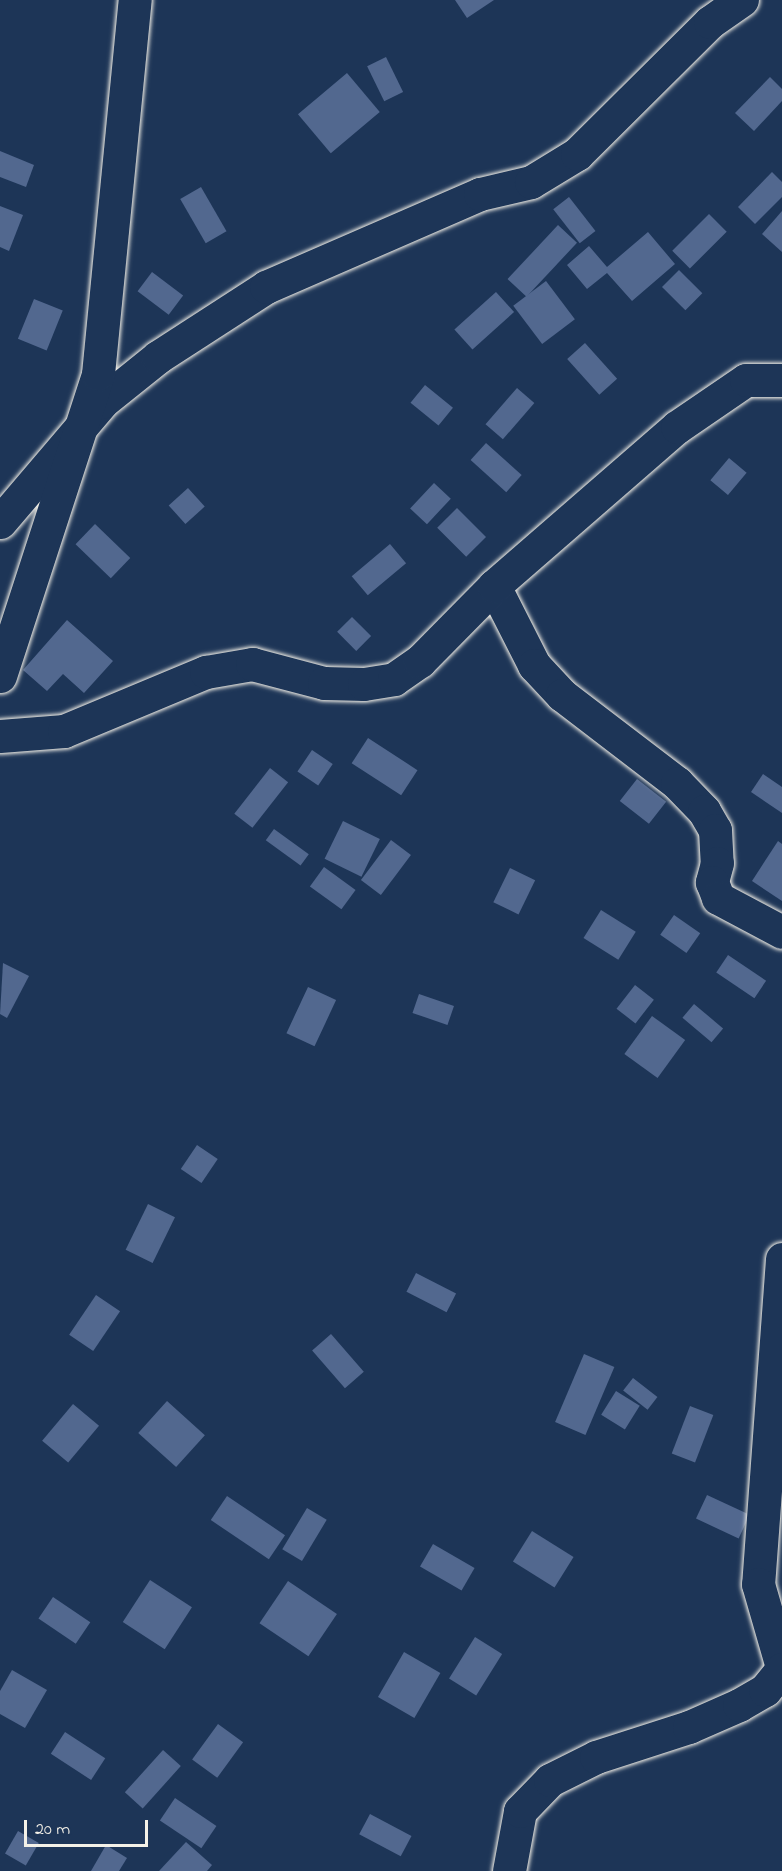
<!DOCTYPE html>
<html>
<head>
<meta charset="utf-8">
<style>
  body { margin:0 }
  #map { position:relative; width:782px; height:1871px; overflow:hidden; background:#1d3557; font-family:"Indie Flower",sans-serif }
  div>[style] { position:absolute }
  .building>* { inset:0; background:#52688f; transform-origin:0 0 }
  .roads { filter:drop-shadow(0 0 2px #f4f1e8) drop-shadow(0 0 2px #f4f1e8) }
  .street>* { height:33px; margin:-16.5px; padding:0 16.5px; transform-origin:16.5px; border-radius:16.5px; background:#1d3557 }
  span { translate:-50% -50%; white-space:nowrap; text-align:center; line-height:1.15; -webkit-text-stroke:5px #1d3557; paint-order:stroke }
  .scale { position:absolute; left:24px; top:1820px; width:124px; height:27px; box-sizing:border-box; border:3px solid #f4f1e8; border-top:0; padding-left:8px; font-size:18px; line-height:21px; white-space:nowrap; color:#f4f1e8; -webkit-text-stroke:4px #1d3557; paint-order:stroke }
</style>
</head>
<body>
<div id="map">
  <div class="building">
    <i style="clip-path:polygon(455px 0,494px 0,467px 18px)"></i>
    <i style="left:386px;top:57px;width:39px;height:21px;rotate:64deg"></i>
    <i style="left:347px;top:73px;width:51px;height:64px;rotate:50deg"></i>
    <i style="clip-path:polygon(770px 77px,782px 89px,782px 101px,754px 131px,735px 113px)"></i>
    <i style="clip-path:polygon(0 151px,34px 165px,26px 187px,0 177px)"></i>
    <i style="clip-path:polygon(772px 172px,782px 182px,782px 197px,755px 224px,738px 207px)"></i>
    <i style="left:201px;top:187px;width:51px;height:24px;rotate:60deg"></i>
    <i style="left:569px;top:197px;width:43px;height:20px;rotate:52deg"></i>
    <i style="clip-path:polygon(0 206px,23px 215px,9px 251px,0 247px)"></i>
    <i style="clip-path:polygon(782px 211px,782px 252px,762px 234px)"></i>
    <i style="left:709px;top:214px;width:25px;height:52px;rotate:45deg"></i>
    <i style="left:558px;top:225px;width:26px;height:74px;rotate:43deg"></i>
    <i style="clip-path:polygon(648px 232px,675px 264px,632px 301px,607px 273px,587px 289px,567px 265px,589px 246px,607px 267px)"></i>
    <i style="left:679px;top:270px;width:33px;height:24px;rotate:45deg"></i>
    <i style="left:152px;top:272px;width:39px;height:24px;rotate:37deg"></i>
    <i style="left:546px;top:281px;width:48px;height:41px;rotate:53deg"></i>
    <i style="left:496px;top:292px;width:27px;height:56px;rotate:48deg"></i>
    <i style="left:34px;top:299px;width:31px;height:43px;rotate:22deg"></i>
    <i style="left:585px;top:343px;width:48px;height:24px;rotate:48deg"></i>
    <i style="left:425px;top:385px;width:36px;height:23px;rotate:39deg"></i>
    <i style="left:517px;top:388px;width:23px;height:48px;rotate:41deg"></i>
    <i style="left:486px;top:443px;width:48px;height:23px;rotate:42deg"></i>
    <i style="left:729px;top:458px;width:23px;height:29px;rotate:40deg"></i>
    <i style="left:434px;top:483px;width:23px;height:35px;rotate:43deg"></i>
    <i style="left:188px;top:488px;width:25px;height:26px;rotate:48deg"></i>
    <i style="left:457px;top:508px;width:41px;height:28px;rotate:45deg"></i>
    <i style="left:95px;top:524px;width:49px;height:28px;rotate:44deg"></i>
    <i style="left:390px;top:544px;width:25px;height:50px;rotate:50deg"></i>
    <i style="left:352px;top:617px;width:27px;height:21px;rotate:45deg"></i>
    <i style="clip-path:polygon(67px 620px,113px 661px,84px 693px,63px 674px,47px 691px,23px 670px)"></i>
    <i style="left:368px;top:738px;width:59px;height:30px;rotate:33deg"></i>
    <i style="left:312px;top:750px;width:25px;height:26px;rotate:34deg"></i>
    <i style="left:270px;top:768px;width:23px;height:58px;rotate:38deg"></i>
    <i style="clip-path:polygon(763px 774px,782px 787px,782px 813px,751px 792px)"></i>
    <i style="left:637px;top:779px;width:37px;height:28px;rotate:38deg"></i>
    <i style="left:343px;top:821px;width:41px;height:42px;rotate:26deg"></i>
    <i style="left:274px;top:829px;width:43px;height:14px;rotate:36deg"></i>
    <i style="left:391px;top:840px;width:25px;height:50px;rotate:37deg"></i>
    <i style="clip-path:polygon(778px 841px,782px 844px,782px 901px,752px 881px)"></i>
    <i style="left:324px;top:867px;width:39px;height:24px;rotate:36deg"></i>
    <i style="left:510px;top:868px;width:28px;height:38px;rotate:26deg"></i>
    <i style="left:601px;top:910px;width:41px;height:33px;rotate:32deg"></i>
    <i style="left:674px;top:915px;width:32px;height:24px;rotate:35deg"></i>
    <i style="left:728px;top:955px;width:46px;height:21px;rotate:34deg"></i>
    <i style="clip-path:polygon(3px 963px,29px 976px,7px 1018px,0 1014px)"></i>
    <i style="left:635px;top:985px;width:24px;height:30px;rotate:38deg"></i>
    <i style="left:308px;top:987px;width:31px;height:51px;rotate:25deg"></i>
    <i style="left:419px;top:994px;width:37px;height:20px;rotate:19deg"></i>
    <i style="left:694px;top:1004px;width:38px;height:18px;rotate:40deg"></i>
    <i style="left:652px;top:1016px;width:41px;height:47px;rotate:36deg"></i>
    <i style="left:197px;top:1145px;width:25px;height:29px;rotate:34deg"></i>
    <i style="left:148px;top:1204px;width:30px;height:51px;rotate:26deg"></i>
    <i style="left:416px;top:1273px;width:45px;height:21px;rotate:27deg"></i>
    <i style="left:96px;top:1295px;width:29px;height:48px;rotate:34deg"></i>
    <i style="left:331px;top:1334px;width:50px;height:25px;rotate:49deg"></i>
    <i style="left:584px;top:1354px;width:33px;height:74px;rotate:23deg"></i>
    <i style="left:633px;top:1378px;width:31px;height:16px;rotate:38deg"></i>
    <i style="left:616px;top:1391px;width:28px;height:28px;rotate:32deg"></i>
    <i style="left:167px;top:1401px;width:51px;height:43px;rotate:42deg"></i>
    <i style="left:73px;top:1404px;width:34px;height:48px;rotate:40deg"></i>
    <i style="left:690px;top:1406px;width:25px;height:51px;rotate:21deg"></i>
    <i style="left:707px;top:1495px;width:47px;height:26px;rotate:25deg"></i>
    <i style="left:227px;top:1496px;width:70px;height:29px;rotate:34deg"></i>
    <i style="left:307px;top:1508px;width:23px;height:48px;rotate:31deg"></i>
    <i style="left:532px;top:1531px;width:49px;height:36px;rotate:32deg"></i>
    <i style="left:433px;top:1544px;width:48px;height:26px;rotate:30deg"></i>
    <i style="left:150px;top:1580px;width:50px;height:50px;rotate:33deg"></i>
    <i style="left:288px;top:1581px;width:59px;height:51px;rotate:34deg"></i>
    <i style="left:53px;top:1597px;width:45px;height:26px;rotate:34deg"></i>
    <i style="left:475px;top:1637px;width:32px;height:49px;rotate:32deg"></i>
    <i style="left:404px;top:1652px;width:42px;height:52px;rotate:30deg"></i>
    <i style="clip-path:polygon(12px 1670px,47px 1690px,25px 1728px,0 1714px,0 1691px)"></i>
    <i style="left:218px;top:1724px;width:31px;height:44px;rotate:36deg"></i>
    <i style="left:65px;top:1732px;width:48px;height:26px;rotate:33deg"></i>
    <i style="left:163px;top:1750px;width:24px;height:57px;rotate:42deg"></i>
    <i style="left:175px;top:1798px;width:50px;height:27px;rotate:34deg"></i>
    <i style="left:370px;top:1814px;width:47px;height:23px;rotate:28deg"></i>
    <i style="left:18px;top:1831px;width:24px;height:26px;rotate:30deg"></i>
    <i style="clip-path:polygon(186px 1842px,212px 1865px,207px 1871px,159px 1871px)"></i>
    <i style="clip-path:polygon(106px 1845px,127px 1858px,119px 1871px,91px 1871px)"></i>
  </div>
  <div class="roads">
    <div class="street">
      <i style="left:0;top:522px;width:157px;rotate:-49.6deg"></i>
      <i style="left:102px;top:402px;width:72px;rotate:-38.8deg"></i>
      <i style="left:158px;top:357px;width:129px;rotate:-32.9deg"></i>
      <i style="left:266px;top:287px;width:233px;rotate:-23.5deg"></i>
      <i style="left:480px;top:194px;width:52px;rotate:-13.2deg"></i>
      <i style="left:531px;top:182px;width:54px;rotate:-31.3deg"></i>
      <i style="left:577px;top:154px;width:187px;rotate:-44.8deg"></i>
      <i style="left:710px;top:22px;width:39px;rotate:-35deg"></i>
      <i style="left:494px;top:586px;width:89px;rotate:63.1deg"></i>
      <i style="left:534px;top:665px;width:41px;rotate:47deg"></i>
      <i style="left:562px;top:695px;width:145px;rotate:37.4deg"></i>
      <i style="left:677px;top:783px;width:39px;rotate:46deg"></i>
      <i style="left:704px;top:811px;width:22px;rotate:60deg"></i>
      <i style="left:715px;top:830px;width:33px;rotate:87deg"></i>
      <i style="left:717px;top:863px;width:20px;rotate:105deg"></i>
      <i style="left:712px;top:882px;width:17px;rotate:69deg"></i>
      <i style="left:718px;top:898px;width:72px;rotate:28deg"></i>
      <i style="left:0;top:676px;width:318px;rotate:-72deg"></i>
      <i style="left:98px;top:374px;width:376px;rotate:-84.4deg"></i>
      <i style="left:0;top:736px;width:64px;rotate:-4.5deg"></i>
      <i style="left:64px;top:731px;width:154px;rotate:-22.6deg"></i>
      <i style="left:206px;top:672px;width:47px;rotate:-9.9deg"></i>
      <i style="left:252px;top:664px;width:74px;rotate:14.8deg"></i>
      <i style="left:324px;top:683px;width:40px;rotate:1.4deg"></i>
      <i style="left:364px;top:684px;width:30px;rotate:-9deg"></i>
      <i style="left:394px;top:679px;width:32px;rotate:-35deg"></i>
      <i style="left:420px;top:661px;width:105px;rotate:-45.4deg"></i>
      <i style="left:494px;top:586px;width:242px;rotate:-41deg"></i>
      <i style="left:677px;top:427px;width:83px;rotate:-34.3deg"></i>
      <i style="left:746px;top:380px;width:36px"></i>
      <i style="left:782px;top:1259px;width:326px;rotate:94.2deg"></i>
      <i style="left:758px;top:1584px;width:86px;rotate:73.9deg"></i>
      <i style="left:509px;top:1871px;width:61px;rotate:-79.6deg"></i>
      <i style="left:520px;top:1811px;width:43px;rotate:-45.9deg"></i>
      <i style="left:550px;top:1780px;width:51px;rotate:-26.6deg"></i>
      <i style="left:596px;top:1757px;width:98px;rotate:-17.9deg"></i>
      <i style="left:689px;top:1727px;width:55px;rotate:-23.7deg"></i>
      <i style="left:739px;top:1705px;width:30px;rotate:-30deg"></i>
      <i style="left:765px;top:1690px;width:27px;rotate:-51deg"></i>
    </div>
  </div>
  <div class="scale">20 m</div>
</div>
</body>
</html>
